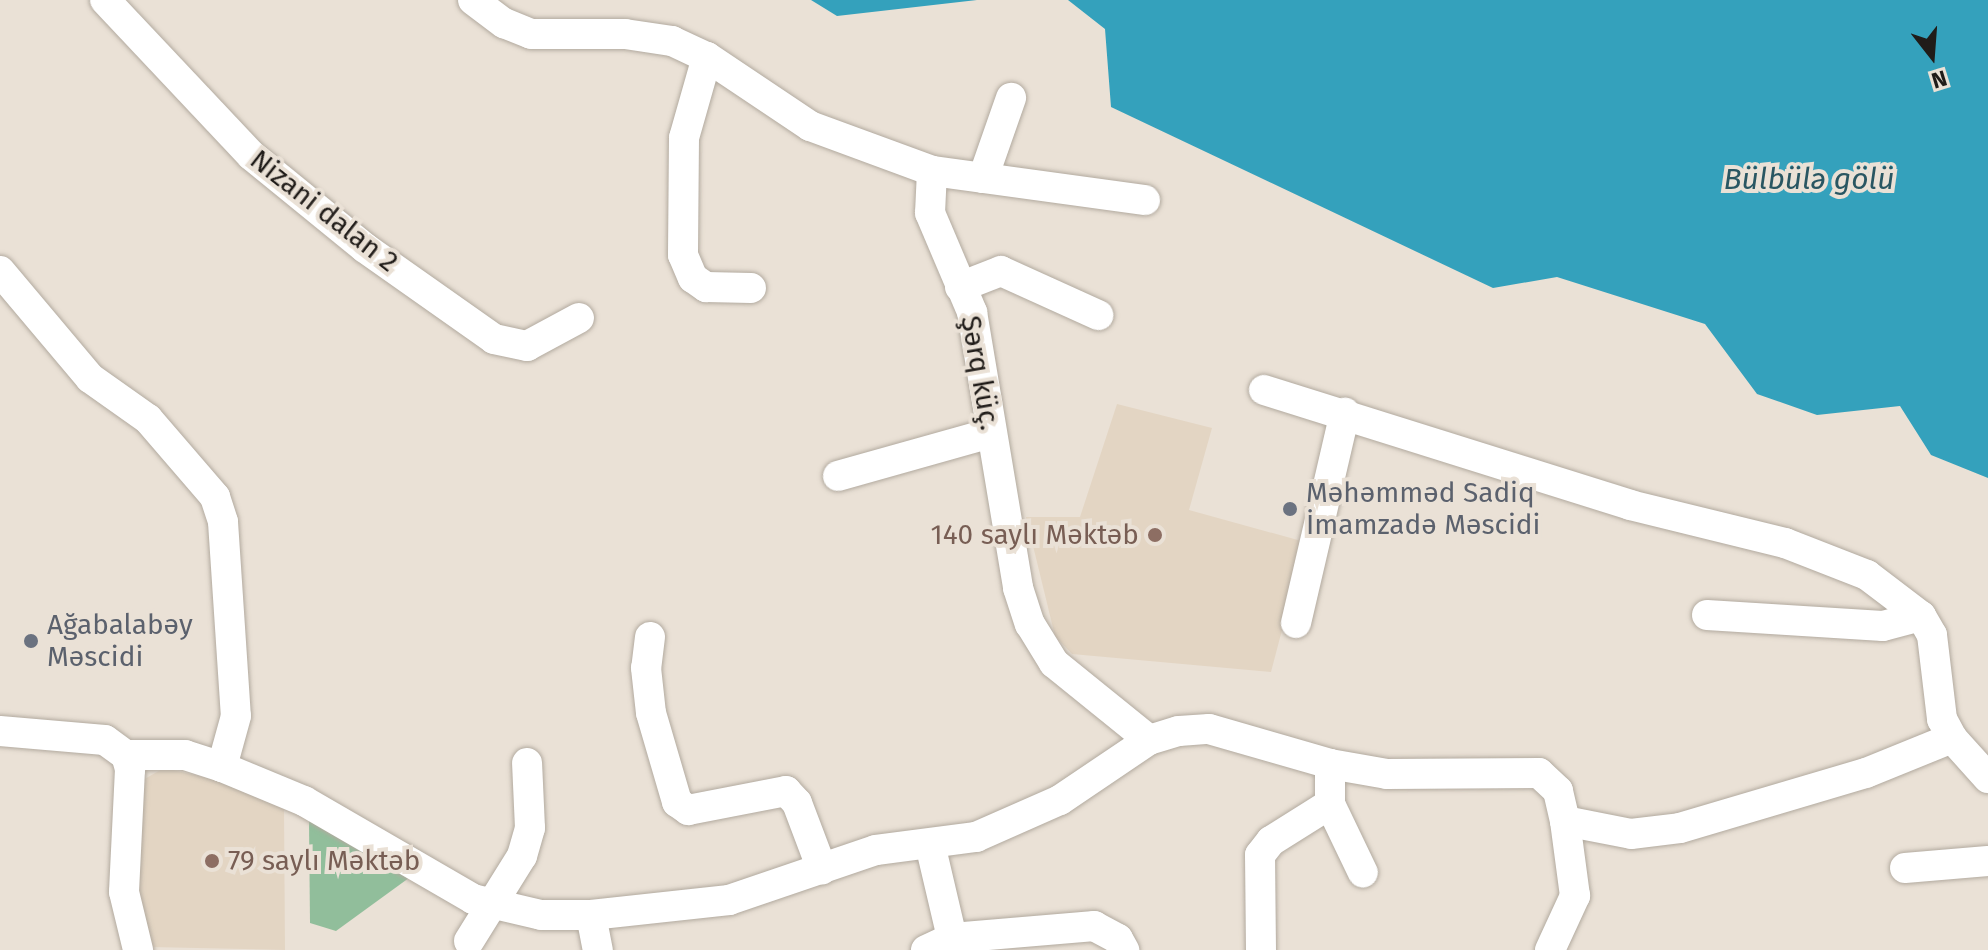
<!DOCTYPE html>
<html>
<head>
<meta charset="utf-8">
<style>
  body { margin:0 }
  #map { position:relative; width:1988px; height:950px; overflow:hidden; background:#eae1d6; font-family:"Fira Sans",sans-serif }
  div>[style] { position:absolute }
  .built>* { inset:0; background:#e3d5c3 }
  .green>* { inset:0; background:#91be9b }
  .water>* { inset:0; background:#34a1bc }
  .roads { filter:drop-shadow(0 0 2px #b2aa9f) drop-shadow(0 0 2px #b2aa9f) }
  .minor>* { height:30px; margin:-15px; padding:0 15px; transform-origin:15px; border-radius:15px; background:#fff }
  .dots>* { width:22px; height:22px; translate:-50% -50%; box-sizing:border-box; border:4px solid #eae1d6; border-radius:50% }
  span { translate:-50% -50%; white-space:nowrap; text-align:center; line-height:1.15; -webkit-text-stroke:8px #eae1d6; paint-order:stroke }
  .street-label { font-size:28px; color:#201c19 }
  .worship-label { font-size:28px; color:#5b616d }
  .left { translate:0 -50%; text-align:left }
  .education-label { font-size:28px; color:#785e54 }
  .right { translate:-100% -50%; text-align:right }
  .water-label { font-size:30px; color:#295662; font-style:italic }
  .north { position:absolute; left:1892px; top:16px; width:80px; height:80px; -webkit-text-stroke:6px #eae1d6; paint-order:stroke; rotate:163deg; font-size:22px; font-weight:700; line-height:32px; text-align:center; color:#201c19 }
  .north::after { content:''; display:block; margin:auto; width:28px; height:36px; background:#201c19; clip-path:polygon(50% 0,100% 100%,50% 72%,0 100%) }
</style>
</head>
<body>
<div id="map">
  <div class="built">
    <i style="clip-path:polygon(1117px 404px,1212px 428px,1189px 510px,1305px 542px,1271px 672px,1072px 654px,1055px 636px,1026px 517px,1080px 517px)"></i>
    <i style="clip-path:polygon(164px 768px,243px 786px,284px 809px,285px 950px,150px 947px,139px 913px,141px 781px)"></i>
  </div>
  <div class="green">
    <i style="clip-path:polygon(309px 820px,413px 875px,336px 931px,310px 923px)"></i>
  </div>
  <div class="water">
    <i style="clip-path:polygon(811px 0,977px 0,837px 16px)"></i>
    <i style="clip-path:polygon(1068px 0,1988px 0,1988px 478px,1931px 455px,1900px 406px,1817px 415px,1757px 394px,1705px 324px,1557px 277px,1493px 288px,1111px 107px,1105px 29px)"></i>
  </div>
  <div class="roads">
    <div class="minor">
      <i style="left:105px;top:0;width:213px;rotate:46.7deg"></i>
      <i style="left:251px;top:155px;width:147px;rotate:39.2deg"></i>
      <i style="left:365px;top:248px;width:158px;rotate:35.2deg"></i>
      <i style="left:494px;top:339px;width:34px;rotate:12deg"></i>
      <i style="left:527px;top:346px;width:59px;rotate:-28.3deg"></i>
      <i style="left:473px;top:0;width:39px;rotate:37deg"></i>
      <i style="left:504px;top:23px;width:29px;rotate:22deg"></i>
      <i style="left:531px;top:34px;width:94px"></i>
      <i style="left:625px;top:34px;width:48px;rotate:8.5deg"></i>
      <i style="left:672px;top:41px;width:38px;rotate:25deg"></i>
      <i style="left:707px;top:57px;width:124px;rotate:33.8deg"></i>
      <i style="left:810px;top:126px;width:130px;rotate:20.2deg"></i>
      <i style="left:932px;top:171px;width:42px;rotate:92.7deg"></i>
      <i style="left:930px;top:213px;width:108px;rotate:67deg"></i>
      <i style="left:972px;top:312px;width:280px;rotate:80.5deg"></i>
      <i style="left:1018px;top:588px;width:38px;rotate:72deg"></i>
      <i style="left:1030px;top:624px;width:46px;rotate:58.4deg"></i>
      <i style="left:1054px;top:663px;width:122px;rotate:39deg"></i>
      <i style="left:707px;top:57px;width:84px;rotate:105.9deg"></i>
      <i style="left:684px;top:138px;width:117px;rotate:90.5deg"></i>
      <i style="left:683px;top:255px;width:25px;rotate:67deg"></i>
      <i style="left:693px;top:278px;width:16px;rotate:35deg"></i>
      <i style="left:706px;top:287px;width:45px;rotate:1.3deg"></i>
      <i style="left:932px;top:171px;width:215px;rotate:7.8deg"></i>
      <i style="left:983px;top:178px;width:85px;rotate:-70.7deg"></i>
      <i style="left:0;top:271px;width:140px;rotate:49.9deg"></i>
      <i style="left:90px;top:378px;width:71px;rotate:35.3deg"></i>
      <i style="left:148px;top:419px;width:103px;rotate:49.3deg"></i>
      <i style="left:215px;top:497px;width:26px;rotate:72deg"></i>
      <i style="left:223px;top:522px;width:194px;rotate:86.2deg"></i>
      <i style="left:236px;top:716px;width:53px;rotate:105.4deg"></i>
      <i style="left:960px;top:287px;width:44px;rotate:-21.3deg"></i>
      <i style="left:1001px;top:271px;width:107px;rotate:24.4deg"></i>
      <i style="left:1264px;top:390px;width:384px;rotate:17.4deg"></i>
      <i style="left:1630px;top:505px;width:160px;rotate:13.8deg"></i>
      <i style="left:1785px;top:543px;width:88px;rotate:21.3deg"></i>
      <i style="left:1867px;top:575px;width:68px;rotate:37.2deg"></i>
      <i style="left:1921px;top:616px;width:22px;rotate:60deg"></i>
      <i style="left:1932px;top:635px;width:85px;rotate:83.2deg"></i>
      <i style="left:1942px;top:719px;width:21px;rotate:62deg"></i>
      <i style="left:1952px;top:738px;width:54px;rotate:48deg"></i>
      <i style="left:838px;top:476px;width:159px;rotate:-15.7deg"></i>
      <i style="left:1707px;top:615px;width:176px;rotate:3.6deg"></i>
      <i style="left:1883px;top:626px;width:39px;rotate:-15deg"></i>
      <i style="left:1296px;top:623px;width:216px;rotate:-76.9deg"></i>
      <i style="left:650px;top:637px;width:31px;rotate:97deg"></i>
      <i style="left:646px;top:668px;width:45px;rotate:83.7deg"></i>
      <i style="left:651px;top:713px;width:93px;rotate:73.7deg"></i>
      <i style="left:677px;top:802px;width:14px;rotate:36deg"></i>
      <i style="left:688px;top:810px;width:100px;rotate:-11deg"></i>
      <i style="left:786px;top:791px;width:16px;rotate:47deg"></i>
      <i style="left:797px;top:803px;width:71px;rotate:69.3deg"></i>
      <i style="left:0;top:731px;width:105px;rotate:4.9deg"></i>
      <i style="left:105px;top:740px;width:26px;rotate:36deg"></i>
      <i style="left:126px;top:755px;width:15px;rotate:74deg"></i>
      <i style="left:130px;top:769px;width:123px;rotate:92.8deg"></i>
      <i style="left:124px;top:892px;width:60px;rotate:76.4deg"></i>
      <i style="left:126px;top:755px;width:59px"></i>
      <i style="left:185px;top:755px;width:39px;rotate:18deg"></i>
      <i style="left:222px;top:767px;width:89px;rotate:22.5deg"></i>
      <i style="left:304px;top:801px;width:195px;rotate:30.1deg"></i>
      <i style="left:473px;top:899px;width:70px;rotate:13.2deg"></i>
      <i style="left:541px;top:915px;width:50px"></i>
      <i style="left:591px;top:915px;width:139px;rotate:-6.2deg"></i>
      <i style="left:729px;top:900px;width:155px;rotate:-18.8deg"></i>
      <i style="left:876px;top:850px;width:101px;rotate:-7.4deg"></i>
      <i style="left:976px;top:837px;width:92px;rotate:-23.8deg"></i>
      <i style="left:1060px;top:800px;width:107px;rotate:-34deg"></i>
      <i style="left:1149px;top:740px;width:31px;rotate:-17deg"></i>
      <i style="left:1179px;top:731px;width:30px;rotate:-4deg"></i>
      <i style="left:1209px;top:729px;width:126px;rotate:16.1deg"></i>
      <i style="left:1330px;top:764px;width:58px;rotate:10deg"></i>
      <i style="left:1387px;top:774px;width:152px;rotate:-0.4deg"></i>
      <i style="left:1539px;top:773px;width:26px;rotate:43deg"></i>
      <i style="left:1558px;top:791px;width:31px;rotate:77deg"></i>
      <i style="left:1565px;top:821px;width:67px;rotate:11.1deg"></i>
      <i style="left:1631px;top:834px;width:49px;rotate:-7deg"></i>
      <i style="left:1680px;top:828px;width:194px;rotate:-16.5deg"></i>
      <i style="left:1866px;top:773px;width:93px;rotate:-22.1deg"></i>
      <i style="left:1330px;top:804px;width:76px;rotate:64.4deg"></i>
      <i style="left:930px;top:844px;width:97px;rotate:76.8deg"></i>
      <i style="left:1905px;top:868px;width:83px;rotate:-4.8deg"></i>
      <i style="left:591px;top:915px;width:36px;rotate:79deg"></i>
      <i style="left:469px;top:941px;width:100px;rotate:-58.1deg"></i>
      <i style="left:522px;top:856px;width:29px;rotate:-74deg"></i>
      <i style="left:530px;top:828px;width:65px;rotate:-92.6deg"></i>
      <i style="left:926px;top:950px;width:29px;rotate:-25deg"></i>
      <i style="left:952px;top:938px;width:143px;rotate:-4.8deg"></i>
      <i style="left:1094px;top:926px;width:27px;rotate:28deg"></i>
      <i style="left:1118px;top:939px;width:13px;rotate:61deg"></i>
      <i style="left:1261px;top:950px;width:95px;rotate:-90.6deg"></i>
      <i style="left:1260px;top:855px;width:18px;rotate:-52deg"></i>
      <i style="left:1271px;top:841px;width:70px;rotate:-32.1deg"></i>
      <i style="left:1330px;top:804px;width:40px;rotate:-90deg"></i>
      <i style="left:1550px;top:950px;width:60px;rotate:-65.2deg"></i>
      <i style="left:1575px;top:896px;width:76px;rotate:-97.6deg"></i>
    </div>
  </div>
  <div class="dots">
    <i style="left:1290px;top:509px;background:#6b7280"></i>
    <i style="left:1155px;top:535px;background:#8d6e63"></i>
    <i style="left:31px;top:641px;background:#6b7280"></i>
    <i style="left:212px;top:861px;background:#8d6e63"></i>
  </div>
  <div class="street-label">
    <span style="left:324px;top:211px;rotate:38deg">Nizani dalan 2</span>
    <span style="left:980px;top:373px;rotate:80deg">Şərq küç.</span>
  </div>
  <div class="worship-label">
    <span class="left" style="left:1306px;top:509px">Məhəmməd Sadiq<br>İmamzadə Məscidi</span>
    <span class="left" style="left:47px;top:641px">Ağabalabəy<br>Məscidi</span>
  </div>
  <div class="education-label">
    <span class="right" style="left:1139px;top:535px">140 saylı Məktəb</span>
    <span class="left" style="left:228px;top:861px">79 saylı Məktəb</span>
  </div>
  <div class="water-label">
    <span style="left:1809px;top:179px">Bülbülə gölü</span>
  </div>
  <div class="north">N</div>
</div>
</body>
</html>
